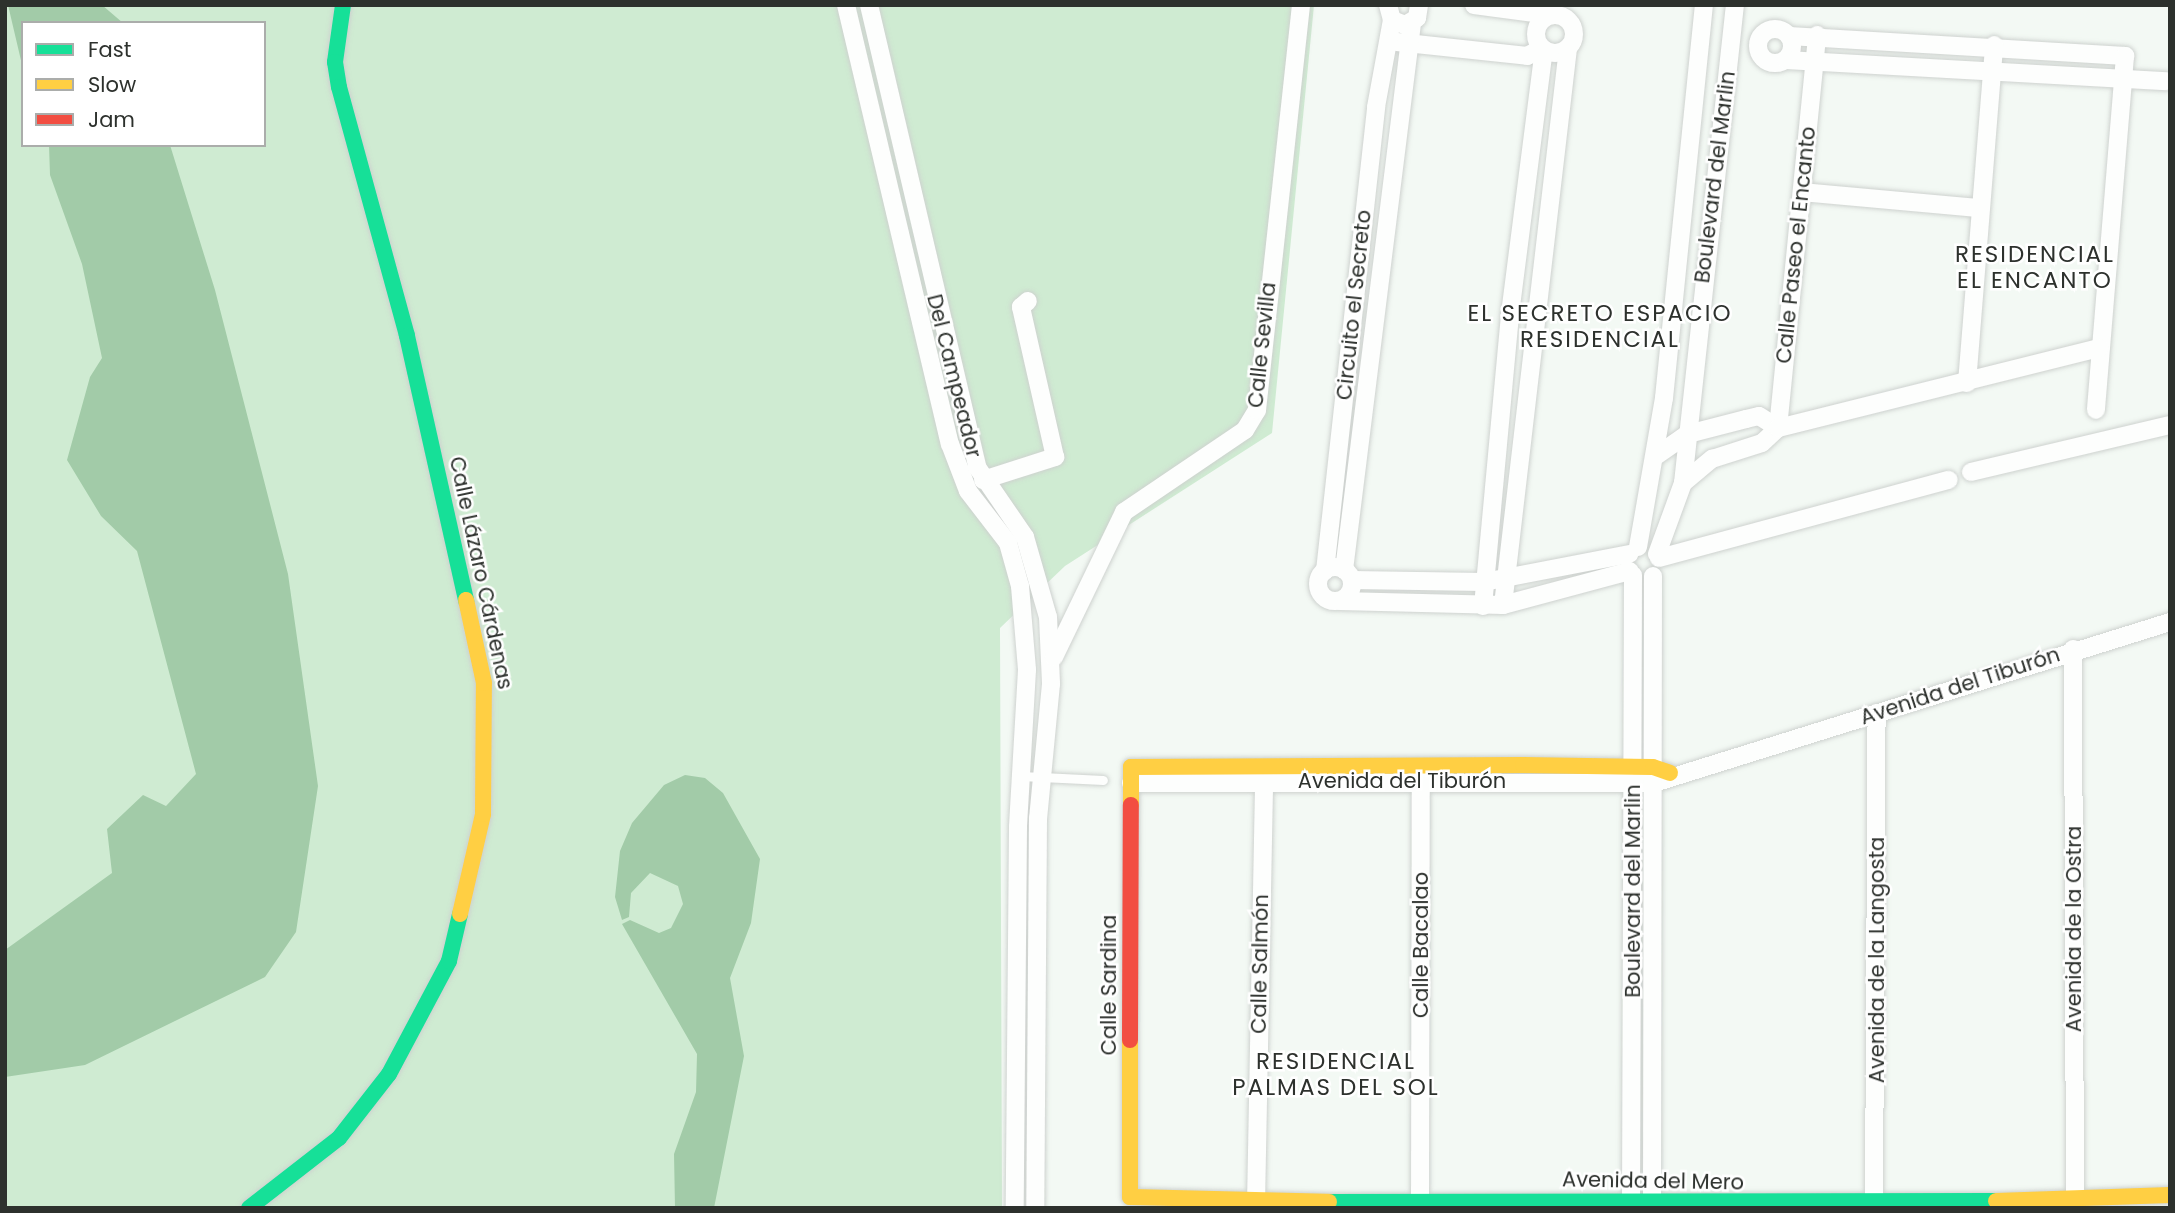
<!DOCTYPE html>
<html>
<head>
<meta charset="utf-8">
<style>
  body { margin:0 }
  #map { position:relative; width:2175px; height:1213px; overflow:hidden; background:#f3f9f4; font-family:Poppins,sans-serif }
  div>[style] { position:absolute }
  .green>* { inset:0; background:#cfebd2 }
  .water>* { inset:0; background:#a2cba8 }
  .roads { filter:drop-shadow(0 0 2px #ced2cf) drop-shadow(0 0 2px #ced2cf) }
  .lane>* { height:9px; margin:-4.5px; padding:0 4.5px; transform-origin:4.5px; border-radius:4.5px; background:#fdfefd }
  .street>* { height:18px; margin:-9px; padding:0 9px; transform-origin:9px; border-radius:9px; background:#fdfefd }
  .street>.ring { margin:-9px; padding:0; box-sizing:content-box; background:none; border:18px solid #fdfefd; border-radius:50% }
  .fast>* { height:16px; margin:-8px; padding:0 8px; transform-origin:8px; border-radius:8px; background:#16e098 }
  .slow>* { height:16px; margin:-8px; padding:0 8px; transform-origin:8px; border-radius:8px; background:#ffcf43 }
  .jam>* { height:16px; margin:-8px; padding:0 8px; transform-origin:8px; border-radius:8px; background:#f24e42 }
  span { translate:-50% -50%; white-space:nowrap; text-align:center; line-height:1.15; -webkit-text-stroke:5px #fff; paint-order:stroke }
  .street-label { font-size:21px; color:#2d312d }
  .neighbourhood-label { font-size:23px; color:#2d312d; letter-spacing:2px }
  .frame { position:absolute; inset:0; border:7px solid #2d312d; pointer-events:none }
  .legend { position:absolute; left:21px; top:21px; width:245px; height:126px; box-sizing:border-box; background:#fff; border:2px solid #abadab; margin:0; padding:9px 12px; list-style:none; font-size:21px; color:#2d312d }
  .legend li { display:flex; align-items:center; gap:14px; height:35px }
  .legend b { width:35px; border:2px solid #abadab }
</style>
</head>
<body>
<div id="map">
  <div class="green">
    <i style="clip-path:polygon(evenodd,5px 5px,1314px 5px,1272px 433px,1065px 566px,1000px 628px,1002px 1208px,5px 1208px,5px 5px,23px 23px,264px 23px,264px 145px,23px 145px,23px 23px)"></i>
  </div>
  <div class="water">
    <i style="clip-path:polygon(8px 5px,102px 5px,123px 23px,23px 23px,23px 69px)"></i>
    <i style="clip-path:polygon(49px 145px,170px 145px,215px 290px,288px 574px,318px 786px,296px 932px,265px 977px,85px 1065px,5px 1077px,5px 950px,112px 873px,107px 829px,143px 795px,166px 806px,196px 774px,137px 551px,101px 516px,67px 460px,90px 377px,102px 358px,82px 264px,50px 175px)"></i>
    <i style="clip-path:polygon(685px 775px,705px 778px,723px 793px,760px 859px,751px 923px,730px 978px,744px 1056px,714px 1208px,675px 1208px,674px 1154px,696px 1092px,697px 1054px,622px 924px,630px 920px,659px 933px,671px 928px,683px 904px,678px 886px,650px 873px,631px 893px,629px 917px,622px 920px,615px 897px,620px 851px,632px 823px,664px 785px)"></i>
  </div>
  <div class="roads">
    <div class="lane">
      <i style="left:1021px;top:776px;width:82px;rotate:2.8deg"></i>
    </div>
    <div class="street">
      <i style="left:846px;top:5px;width:451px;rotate:76.7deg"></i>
      <i style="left:950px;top:444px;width:50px;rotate:69deg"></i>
      <i style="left:968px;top:491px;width:66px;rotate:52.4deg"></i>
      <i style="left:1008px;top:543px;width:45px;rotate:74.4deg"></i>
      <i style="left:1020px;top:586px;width:84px;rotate:85.2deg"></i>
      <i style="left:1027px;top:670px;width:157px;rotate:93.3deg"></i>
      <i style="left:1018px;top:827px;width:381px;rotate:90.5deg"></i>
      <i style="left:869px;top:5px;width:474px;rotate:76.8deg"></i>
      <i style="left:977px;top:467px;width:85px;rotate:55.6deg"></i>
      <i style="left:1025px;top:537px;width:83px;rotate:74deg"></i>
      <i style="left:1048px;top:617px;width:67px;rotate:87.4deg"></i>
      <i style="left:1051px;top:684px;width:135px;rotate:95.5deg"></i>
      <i style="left:1038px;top:818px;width:390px;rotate:90.4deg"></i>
      <i style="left:1388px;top:5px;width:16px;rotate:75deg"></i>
      <i style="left:1392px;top:20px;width:14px;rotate:21deg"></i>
      <i style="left:1405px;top:25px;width:14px;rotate:-30deg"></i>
      <i style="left:1417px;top:18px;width:13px;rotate:-81deg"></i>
      <i style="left:1474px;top:5px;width:76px;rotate:7.6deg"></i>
      <i class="ring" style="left:1536px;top:15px;width:20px;height:20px"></i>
      <i class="ring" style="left:1758px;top:29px;width:16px;height:16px"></i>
      <i style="left:1789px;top:36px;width:337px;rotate:3.4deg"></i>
      <i style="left:2125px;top:56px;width:355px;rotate:94.7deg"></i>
      <i style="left:1397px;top:42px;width:131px;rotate:6.1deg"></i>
      <i style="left:1527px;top:56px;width:17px;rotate:-28deg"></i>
      <i style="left:1786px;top:60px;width:381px;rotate:3.2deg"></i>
      <i style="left:1802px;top:192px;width:176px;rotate:5.2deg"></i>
      <i style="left:1967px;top:383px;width:339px;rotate:-85.4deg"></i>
      <i style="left:1778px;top:428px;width:395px;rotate:-84.3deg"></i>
      <i style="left:1656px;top:456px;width:39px;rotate:-35deg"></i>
      <i style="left:1688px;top:434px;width:60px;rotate:-14.5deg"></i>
      <i style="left:1746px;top:419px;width:13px;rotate:-13deg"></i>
      <i style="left:1759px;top:416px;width:22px;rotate:32deg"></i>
      <i style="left:1971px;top:472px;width:204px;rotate:-13.3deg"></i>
      <i style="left:983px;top:480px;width:76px;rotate:-17.7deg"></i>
      <i style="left:1055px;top:457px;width:154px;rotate:-102.8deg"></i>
      <i style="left:1021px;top:307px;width:9px;rotate:-41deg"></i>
      <i style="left:1683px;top:483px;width:38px;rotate:-40deg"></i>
      <i style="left:1712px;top:459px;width:52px;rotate:-17.7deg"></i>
      <i style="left:1762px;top:443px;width:22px;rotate:-43deg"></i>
      <i style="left:1778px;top:428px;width:331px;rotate:-14deg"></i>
      <i style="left:1638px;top:547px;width:151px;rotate:-80.1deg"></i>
      <i style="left:1664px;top:398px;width:395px;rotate:-84.2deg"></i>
      <i style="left:1657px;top:554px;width:76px;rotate:-69.9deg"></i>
      <i style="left:1683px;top:483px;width:481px;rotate:-83.8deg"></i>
      <i style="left:1659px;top:558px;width:300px;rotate:-15.1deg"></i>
      <i class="ring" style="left:1318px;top:567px;width:16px;height:16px"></i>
      <i style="left:1344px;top:570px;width:551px;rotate:-82.91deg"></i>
      <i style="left:1325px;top:571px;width:467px;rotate:-83.7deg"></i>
      <i style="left:1376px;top:107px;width:88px;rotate:-79.6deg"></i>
      <i style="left:1352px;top:580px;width:132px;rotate:0.9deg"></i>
      <i style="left:1484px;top:582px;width:148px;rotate:-10.9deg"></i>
      <i style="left:1340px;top:601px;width:163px;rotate:1.4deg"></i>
      <i style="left:1503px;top:605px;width:131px;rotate:-15deg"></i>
      <i style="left:1503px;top:605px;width:561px;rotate:-83.34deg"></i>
      <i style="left:1483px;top:606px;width:293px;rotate:-84.7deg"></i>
      <i style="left:1510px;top:314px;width:266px;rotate:-82.7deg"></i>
      <i style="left:2073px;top:649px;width:559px;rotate:89.8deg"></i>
      <i style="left:1054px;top:657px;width:161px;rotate:-64.2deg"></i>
      <i style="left:1124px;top:512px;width:146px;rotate:-34.1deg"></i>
      <i style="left:1245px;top:430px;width:23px;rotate:-59deg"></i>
      <i style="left:1257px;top:410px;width:407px;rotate:-83.8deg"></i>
      <i style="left:1131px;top:783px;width:523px"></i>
      <i style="left:1654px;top:783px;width:541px;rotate:-17.33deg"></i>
      <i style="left:1256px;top:1204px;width:435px;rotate:-88.9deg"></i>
      <i style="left:1420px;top:1208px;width:435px;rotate:-89.9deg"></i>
      <i style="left:1631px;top:1208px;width:633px;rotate:-89.82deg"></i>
      <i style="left:1652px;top:1208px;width:632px;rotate:-89.91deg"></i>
      <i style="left:1874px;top:1208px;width:495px;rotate:-89.7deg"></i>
    </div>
    <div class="fast">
      <i style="left:343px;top:5px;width:58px;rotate:98deg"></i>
      <i style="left:335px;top:62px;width:25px;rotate:81deg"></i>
      <i style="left:339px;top:87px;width:258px;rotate:74.7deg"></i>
      <i style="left:407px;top:336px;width:271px;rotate:77.4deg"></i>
      <i style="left:1329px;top:1202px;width:667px;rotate:-0.09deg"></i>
      <i style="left:249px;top:1208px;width:114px;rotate:-37.9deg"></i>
      <i style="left:339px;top:1138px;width:81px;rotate:-52deg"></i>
      <i style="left:389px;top:1074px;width:128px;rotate:-62deg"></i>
      <i style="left:449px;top:961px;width:48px;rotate:-76.8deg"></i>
    </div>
    <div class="slow">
      <i style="left:1131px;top:805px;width:38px;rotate:-90deg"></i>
      <i style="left:1131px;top:767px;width:392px;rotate:-0.3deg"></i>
      <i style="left:1523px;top:765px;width:130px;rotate:0.9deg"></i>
      <i style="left:1653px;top:767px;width:18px;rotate:19deg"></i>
      <i style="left:460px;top:914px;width:103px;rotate:-77deg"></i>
      <i style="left:483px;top:814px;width:131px;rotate:-89.6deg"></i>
      <i style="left:484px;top:683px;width:85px;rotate:-102.2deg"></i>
      <i style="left:1130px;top:1040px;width:157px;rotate:90deg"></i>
      <i style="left:1130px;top:1197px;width:199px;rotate:1.4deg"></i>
      <i style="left:1996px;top:1201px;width:174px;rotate:-2deg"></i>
    </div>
    <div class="jam">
      <i style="left:1130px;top:1040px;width:235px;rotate:-89.8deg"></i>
    </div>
  </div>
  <div class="street-label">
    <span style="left:1715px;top:177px;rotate:-83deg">Boulevard del Marlin</span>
    <span style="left:1796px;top:245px;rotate:-84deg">Calle Paseo el Encanto</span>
    <span style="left:1354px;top:305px;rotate:-84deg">Circuito el Secreto</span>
    <span style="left:1262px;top:345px;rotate:-84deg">Calle Sevilla</span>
    <span style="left:954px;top:376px;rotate:76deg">Del Campeador</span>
    <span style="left:481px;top:573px;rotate:78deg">Calle Lázaro Cárdenas</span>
    <span style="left:1960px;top:686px;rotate:-18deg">Avenida del Tiburón</span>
    <span style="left:1402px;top:781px">Avenida del Tiburón</span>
    <span style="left:1633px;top:891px;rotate:-90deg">Boulevard del Marlin</span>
    <span style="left:2074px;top:929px;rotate:-90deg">Avenida de la Ostra</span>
    <span style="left:1421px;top:945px;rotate:-90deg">Calle Bacalao</span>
    <span style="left:1877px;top:960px;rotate:-90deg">Avenida de la Langosta</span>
    <span style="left:1260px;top:964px;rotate:-89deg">Calle Salmón</span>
    <span style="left:1109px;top:985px;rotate:-90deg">Calle Sardina</span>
    <span style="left:1653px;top:1181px;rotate:1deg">Avenida del Mero</span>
  </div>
  <div class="neighbourhood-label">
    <span style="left:2035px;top:267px">RESIDENCIAL<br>EL ENCANTO</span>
    <span style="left:1600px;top:326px">EL SECRETO ESPACIO<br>RESIDENCIAL</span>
    <span style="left:1336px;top:1074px">RESIDENCIAL<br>PALMAS DEL SOL</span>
  </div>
  <div class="frame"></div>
  <ul class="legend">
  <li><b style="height:9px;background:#16e098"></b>Fast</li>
  <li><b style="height:9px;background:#ffcf43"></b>Slow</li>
  <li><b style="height:9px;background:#f24e42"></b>Jam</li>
  </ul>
</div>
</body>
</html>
